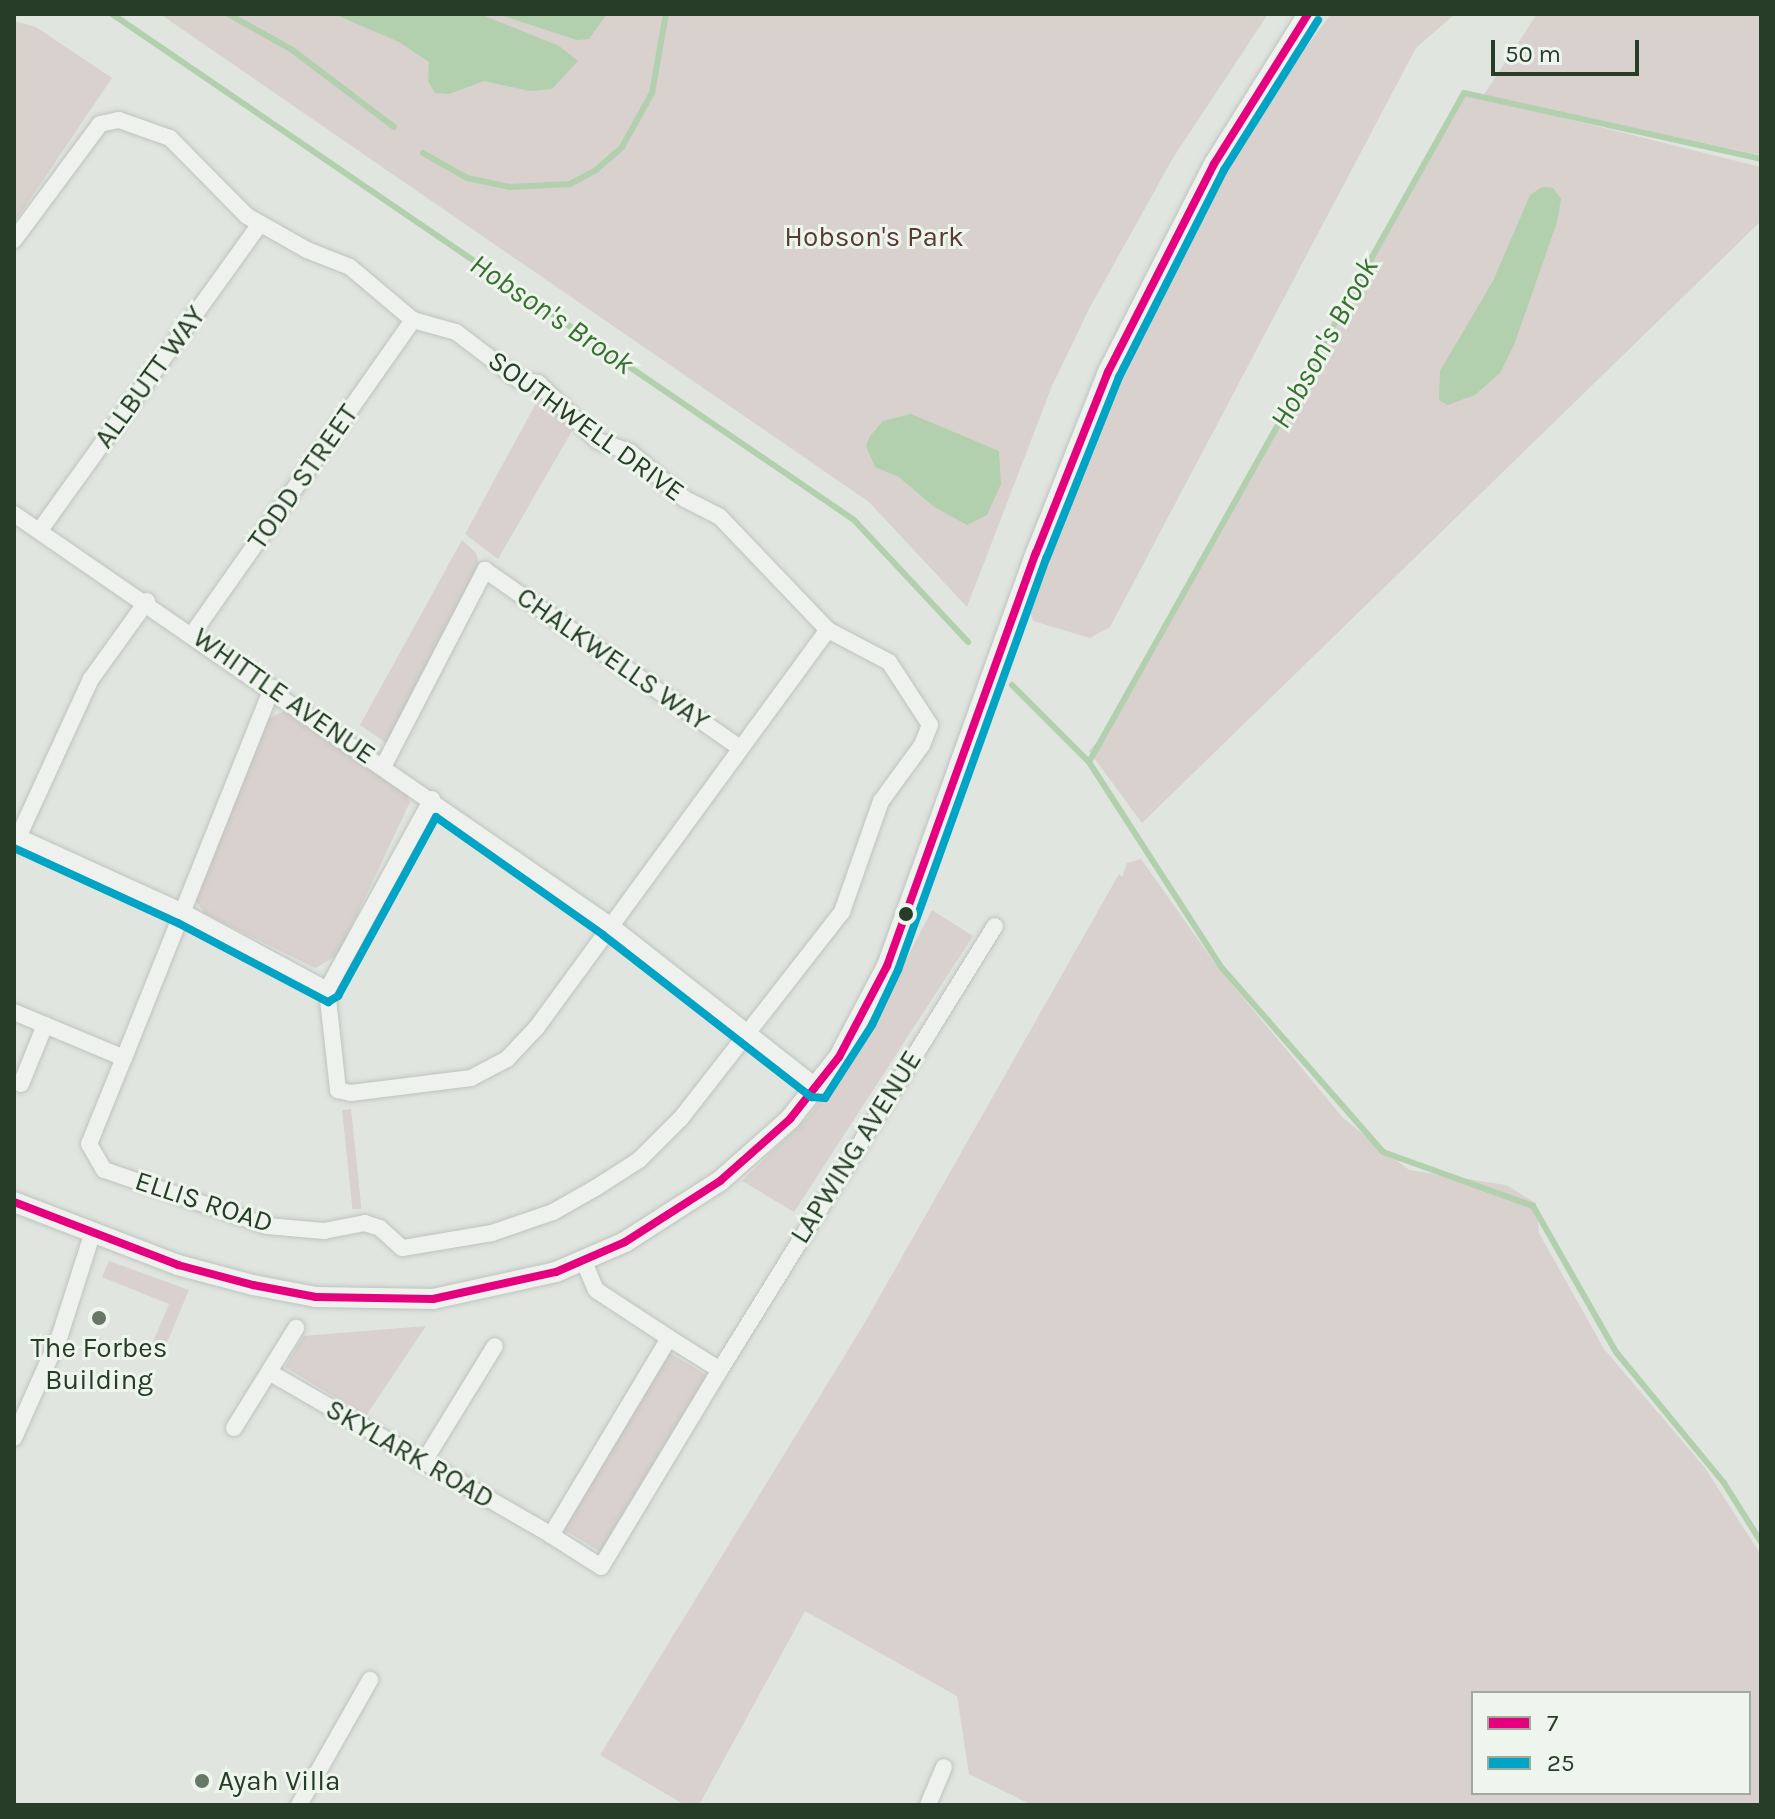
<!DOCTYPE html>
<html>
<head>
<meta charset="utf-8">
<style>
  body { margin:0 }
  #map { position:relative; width:1775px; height:1819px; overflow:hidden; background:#e0e5df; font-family:Karla,sans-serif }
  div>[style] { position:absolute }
  .green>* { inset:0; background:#d8d1cd; transform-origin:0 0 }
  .water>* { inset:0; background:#b2d0ad }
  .stream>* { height:6px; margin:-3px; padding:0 3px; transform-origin:3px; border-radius:3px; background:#b2d0ad }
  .roads { filter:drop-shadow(0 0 2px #bec3be) drop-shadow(0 0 2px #bec3be) }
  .minor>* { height:16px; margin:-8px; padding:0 8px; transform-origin:8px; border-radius:8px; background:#eff1ef }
  .tertiary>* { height:20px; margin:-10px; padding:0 10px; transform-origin:10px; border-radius:10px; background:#eff1ef }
  .bus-1>* { height:8px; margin:-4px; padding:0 4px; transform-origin:4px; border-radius:4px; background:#e5007d }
  .bus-2>* { height:8px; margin:-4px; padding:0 4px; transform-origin:4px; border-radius:4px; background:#02a4c6 }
  .dots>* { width:22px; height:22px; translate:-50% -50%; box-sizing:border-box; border:4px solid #edf5ec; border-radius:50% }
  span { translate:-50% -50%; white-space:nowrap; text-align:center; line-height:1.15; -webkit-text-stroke:6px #edf5ec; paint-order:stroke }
  .park-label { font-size:28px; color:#593a34 }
  .street-label { font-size:28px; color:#273d27 }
  .poi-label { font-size:28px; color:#273d27 }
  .left { translate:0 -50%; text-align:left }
  .water-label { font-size:30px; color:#397032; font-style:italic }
  .frame { position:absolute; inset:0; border:16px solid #273d27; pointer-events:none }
  .legend { position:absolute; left:1471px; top:1691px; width:280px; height:104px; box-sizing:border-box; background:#edf5ec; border:2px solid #9eab9d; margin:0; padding:10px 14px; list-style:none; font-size:24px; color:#273d27 }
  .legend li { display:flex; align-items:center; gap:16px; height:40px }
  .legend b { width:40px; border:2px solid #9eab9d }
  .scale { position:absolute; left:1491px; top:40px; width:148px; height:36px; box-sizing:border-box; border:4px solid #273d27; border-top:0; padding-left:10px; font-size:24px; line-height:28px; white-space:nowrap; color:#273d27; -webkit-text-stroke:6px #edf5ec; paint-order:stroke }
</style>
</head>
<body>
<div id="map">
  <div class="green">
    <i style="clip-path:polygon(160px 14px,1268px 14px,1173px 158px,1090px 307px,1052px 386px,967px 607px,869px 502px)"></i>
    <i style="clip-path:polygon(1331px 14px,1455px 14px,1416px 48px,1110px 627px,1090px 638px,1033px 621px,1030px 610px,1119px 375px,1212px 193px,1283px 78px)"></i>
    <i style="clip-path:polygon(1537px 14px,1761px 14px,1761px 155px,1483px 96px)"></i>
    <i style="clip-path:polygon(14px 21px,36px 27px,112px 78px,14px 223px)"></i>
    <i style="clip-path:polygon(1464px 93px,1761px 167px,1761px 221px,1142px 823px,1089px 751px,1106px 732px)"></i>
    <i style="clip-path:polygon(541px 394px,576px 424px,498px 559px,465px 534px)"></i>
    <i style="clip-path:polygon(462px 540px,476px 553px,480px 568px,389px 745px,360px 725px)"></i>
    <i style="clip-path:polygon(291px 708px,405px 788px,410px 802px,338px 955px,315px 968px,205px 914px,195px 900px,267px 719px)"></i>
    <i style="clip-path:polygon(evenodd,1141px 859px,1216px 965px,1343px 1118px,1409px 1170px,1506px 1185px,1536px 1203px,1539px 1233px,1604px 1349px,1705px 1468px,1761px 1555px,1761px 1805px,1032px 1805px,969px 1774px,957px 1696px,805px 1611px,699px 1805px,685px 1805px,600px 1755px,864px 1324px,1119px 874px,1122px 877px,1127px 863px,1141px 859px,1473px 1693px,1749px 1693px,1749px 1793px,1473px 1793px,1473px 1693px)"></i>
    <i style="clip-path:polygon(932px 910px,973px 936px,794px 1212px,742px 1181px,808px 1117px,857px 1054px)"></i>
    <i style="left:351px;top:1109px;width:100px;height:9px;rotate:84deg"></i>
    <i style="clip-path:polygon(109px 1261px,189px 1290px,160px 1359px,148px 1354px,169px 1304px,102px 1277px)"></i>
    <i style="clip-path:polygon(426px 1326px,366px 1416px,285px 1367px,303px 1336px)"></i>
    <i style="left:668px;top:1352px;width:47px;height:206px;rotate:31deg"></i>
  </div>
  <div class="water">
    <i style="clip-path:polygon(334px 14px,480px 14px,559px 46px,578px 61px,552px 89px,530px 91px,484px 81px,449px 94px,435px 93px,428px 81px,429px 62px,399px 42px)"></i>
    <i style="clip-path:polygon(497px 14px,607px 14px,589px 39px,577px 40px)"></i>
    <i style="clip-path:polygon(1542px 187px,1553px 188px,1561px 199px,1557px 222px,1514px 345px,1500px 373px,1475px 395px,1448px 405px,1439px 400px,1440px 371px,1493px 281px,1530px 195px)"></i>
    <i style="clip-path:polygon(911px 414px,999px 451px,1001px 484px,987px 515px,967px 525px,933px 506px,899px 477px,875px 467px,866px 446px,870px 436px,883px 421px)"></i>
  </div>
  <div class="stream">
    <i style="left:112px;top:14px;width:898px;rotate:34.29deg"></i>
    <i style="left:854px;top:520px;width:167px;rotate:46.9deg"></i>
    <i style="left:228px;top:14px;width:72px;rotate:29.1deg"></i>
    <i style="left:291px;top:49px;width:129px;rotate:37.1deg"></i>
    <i style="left:423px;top:153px;width:51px;rotate:29.6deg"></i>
    <i style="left:467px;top:178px;width:44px;rotate:11.8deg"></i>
    <i style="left:510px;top:187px;width:60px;rotate:-2.9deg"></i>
    <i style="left:570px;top:184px;width:30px;rotate:-28deg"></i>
    <i style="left:596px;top:170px;width:35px;rotate:-41deg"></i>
    <i style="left:622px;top:147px;width:62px;rotate:-60.9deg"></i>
    <i style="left:652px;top:93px;width:80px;rotate:-80deg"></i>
    <i style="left:1012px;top:685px;width:109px;rotate:45deg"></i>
    <i style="left:1089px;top:762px;width:767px;rotate:-60.73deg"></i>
    <i style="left:1464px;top:93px;width:304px;rotate:12.5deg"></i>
    <i style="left:1089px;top:762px;width:245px;rotate:57.2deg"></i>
    <i style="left:1222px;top:968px;width:244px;rotate:48.8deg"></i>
    <i style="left:1383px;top:1152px;width:159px;rotate:19.8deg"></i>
    <i style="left:1533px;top:1206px;width:168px;rotate:60.4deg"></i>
    <i style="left:1616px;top:1352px;width:170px;rotate:50.5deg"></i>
    <i style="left:1724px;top:1483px;width:70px;rotate:57.9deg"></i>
  </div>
  <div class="roads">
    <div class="minor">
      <i style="left:14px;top:240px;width:144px;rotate:-53.4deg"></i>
      <i style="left:100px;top:124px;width:19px;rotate:-12deg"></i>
      <i style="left:119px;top:120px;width:54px;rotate:19.4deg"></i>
      <i style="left:170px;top:138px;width:110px;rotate:45.4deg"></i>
      <i style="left:247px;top:216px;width:69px;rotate:29.5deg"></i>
      <i style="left:307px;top:250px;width:46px;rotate:21.6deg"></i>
      <i style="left:350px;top:267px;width:82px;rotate:40.1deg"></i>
      <i style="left:413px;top:320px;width:45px;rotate:15.6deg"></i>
      <i style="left:456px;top:332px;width:79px;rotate:37.3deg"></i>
      <i style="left:519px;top:380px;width:19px;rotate:9deg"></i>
      <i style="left:538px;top:383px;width:83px;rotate:44deg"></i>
      <i style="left:598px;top:441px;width:34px;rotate:19deg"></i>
      <i style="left:630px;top:452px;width:72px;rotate:40.5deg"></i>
      <i style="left:685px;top:499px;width:38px;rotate:27deg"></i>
      <i style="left:719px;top:516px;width:158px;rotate:46.3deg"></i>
      <i style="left:828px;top:630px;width:69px;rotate:27.7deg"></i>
      <i style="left:889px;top:662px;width:75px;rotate:56.9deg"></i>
      <i style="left:930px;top:725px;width:22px;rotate:112deg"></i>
      <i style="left:922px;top:745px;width:69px;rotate:126.2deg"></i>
      <i style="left:881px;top:801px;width:118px;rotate:109.4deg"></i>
      <i style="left:842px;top:912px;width:263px;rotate:128deg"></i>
      <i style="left:680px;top:1119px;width:58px;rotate:135deg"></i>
      <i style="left:639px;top:1160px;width:50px;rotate:147.3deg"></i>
      <i style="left:597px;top:1187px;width:51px;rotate:150.4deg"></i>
      <i style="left:553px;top:1212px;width:65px;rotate:161deg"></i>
      <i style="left:492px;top:1233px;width:91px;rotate:170.5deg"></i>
      <i style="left:402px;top:1248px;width:30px;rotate:-138deg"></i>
      <i style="left:380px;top:1228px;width:16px;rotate:-162deg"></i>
      <i style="left:365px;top:1223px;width:42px;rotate:169deg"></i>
      <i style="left:324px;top:1231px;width:57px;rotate:-175deg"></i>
      <i style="left:267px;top:1226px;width:172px;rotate:-161deg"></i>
      <i style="left:104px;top:1170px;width:30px;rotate:-120deg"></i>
      <i style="left:89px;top:1144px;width:93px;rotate:-67.9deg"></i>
      <i style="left:124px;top:1058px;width:119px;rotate:-157.3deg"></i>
      <i style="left:14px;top:514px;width:724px;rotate:34.59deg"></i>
      <i style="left:610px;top:925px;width:264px;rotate:38.1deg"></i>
      <i style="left:40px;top:530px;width:377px;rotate:-54.3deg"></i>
      <i style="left:193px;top:633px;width:383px;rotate:-54.9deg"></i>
      <i style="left:384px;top:765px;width:220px;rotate:-62.6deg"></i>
      <i style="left:485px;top:570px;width:311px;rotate:34.9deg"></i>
      <i style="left:14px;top:835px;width:186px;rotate:24.5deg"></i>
      <i style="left:183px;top:912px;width:164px;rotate:28.4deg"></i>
      <i style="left:327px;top:990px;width:218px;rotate:-61.2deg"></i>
      <i style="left:15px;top:844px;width:182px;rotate:-65.3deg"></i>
      <i style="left:91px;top:679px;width:96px;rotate:-54.3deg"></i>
      <i style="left:327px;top:990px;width:101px;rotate:83.7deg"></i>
      <i style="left:338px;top:1090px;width:13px;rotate:13deg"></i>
      <i style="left:351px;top:1093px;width:121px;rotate:-7.1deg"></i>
      <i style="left:471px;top:1078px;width:41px;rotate:-27.8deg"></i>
      <i style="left:507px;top:1059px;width:44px;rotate:-46.8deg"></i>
      <i style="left:537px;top:1027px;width:492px;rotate:-53.8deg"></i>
      <i style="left:124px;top:1058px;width:399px;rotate:-68.2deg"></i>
      <i style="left:21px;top:1084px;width:64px;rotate:-67.9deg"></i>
      <i style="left:584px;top:1262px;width:30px;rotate:67deg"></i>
      <i style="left:596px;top:1290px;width:87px;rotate:33.3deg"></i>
      <i style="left:669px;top:1338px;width:230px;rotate:120.9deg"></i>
      <i style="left:551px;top:1535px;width:59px;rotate:32.6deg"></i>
      <i style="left:601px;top:1567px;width:230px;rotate:-58.9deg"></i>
      <i style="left:720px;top:1370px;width:60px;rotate:-147.9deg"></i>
      <i style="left:720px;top:1370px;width:522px;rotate:-58.23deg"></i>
      <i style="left:269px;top:1372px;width:326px;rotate:30deg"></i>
      <i style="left:234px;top:1428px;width:118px;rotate:-58.2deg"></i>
      <i style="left:14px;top:1438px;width:113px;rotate:-65.9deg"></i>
      <i style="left:60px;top:1335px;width:105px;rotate:-72.3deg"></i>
      <i style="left:423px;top:1463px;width:137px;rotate:-58.4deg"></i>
      <i style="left:299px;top:1805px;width:144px;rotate:-60.4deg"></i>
      <i style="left:928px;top:1805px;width:41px;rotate:-67.2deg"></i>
    </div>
    <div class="tertiary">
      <i style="left:14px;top:1202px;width:176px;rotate:21deg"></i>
      <i style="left:178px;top:1265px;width:78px;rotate:14.9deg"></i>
      <i style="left:253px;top:1285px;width:64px;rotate:10.8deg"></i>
      <i style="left:316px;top:1297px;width:117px;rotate:1deg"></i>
      <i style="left:433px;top:1299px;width:126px;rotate:-12.4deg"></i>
      <i style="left:556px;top:1272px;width:75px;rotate:-23.5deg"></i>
      <i style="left:625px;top:1242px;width:113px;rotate:-32.7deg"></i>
      <i style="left:720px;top:1181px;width:94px;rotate:-41.5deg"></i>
      <i style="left:790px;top:1119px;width:79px;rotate:-51.7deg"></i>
      <i style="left:839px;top:1057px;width:103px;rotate:-62.2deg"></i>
      <i style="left:887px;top:966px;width:439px;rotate:-70.2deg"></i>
      <i style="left:1036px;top:553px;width:195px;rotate:-68.3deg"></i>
      <i style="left:1108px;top:372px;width:233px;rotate:-63deg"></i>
      <i style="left:1214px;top:164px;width:177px;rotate:-57.9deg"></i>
    </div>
  </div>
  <div class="bus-1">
    <i style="left:14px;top:1202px;width:176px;rotate:21deg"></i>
    <i style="left:178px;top:1265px;width:78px;rotate:14.9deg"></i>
    <i style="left:253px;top:1285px;width:64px;rotate:10.8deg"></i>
    <i style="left:316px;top:1297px;width:117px;rotate:1deg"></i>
    <i style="left:433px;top:1299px;width:126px;rotate:-12.4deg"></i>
    <i style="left:556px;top:1272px;width:75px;rotate:-23.5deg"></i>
    <i style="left:625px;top:1242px;width:113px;rotate:-32.7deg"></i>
    <i style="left:720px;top:1181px;width:94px;rotate:-41.5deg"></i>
    <i style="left:790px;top:1119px;width:79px;rotate:-51.7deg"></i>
    <i style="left:839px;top:1057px;width:103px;rotate:-62.2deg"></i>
    <i style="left:887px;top:966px;width:439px;rotate:-70.2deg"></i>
    <i style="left:1036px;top:553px;width:195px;rotate:-68.3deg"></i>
    <i style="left:1108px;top:372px;width:233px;rotate:-63deg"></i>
    <i style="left:1214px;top:164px;width:177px;rotate:-57.9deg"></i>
  </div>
  <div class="bus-2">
    <i style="left:14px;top:848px;width:180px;rotate:24.6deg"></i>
    <i style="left:178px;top:923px;width:170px;rotate:27.8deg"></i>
    <i style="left:328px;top:1002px;width:12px;rotate:-31deg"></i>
    <i style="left:338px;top:996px;width:204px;rotate:-61.3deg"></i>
    <i style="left:436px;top:817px;width:204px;rotate:35.2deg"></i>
    <i style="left:603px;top:935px;width:264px;rotate:37.9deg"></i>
    <i style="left:811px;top:1097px;width:14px;rotate:4deg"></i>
    <i style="left:825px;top:1098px;width:87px;rotate:-57.2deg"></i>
    <i style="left:872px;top:1025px;width:61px;rotate:-64.7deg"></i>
    <i style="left:898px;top:970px;width:439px;rotate:-70.2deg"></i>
    <i style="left:1047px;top:557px;width:194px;rotate:-68.2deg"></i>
    <i style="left:1119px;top:377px;width:232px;rotate:-63.1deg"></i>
    <i style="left:1224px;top:170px;width:177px;rotate:-57.9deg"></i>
  </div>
  <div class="dots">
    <i style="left:906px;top:914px;background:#273d27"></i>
    <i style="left:99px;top:1318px;background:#687867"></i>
    <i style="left:202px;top:1781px;background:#687867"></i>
  </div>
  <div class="park-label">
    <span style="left:874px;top:237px">Hobson's Park</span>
  </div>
  <div class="street-label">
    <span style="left:150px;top:377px;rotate:-54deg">ALLBUTT WAY</span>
    <span style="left:586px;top:426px;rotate:36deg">SOUTHWELL DRIVE</span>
    <span style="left:303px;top:477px;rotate:-55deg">TODD STREET</span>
    <span style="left:613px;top:659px;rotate:35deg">CHALKWELLS WAY</span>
    <span style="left:284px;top:696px;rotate:35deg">WHITTLE AVENUE</span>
    <span style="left:856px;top:1147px;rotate:-58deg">LAPWING AVENUE</span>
    <span style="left:204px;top:1202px;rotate:18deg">ELLIS ROAD</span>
    <span style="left:410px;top:1454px;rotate:30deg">SKYLARK ROAD</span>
  </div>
  <div class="poi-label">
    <span style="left:99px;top:1364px">The Forbes<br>Building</span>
    <span class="left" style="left:218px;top:1781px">Ayah Villa</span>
  </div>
  <div class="water-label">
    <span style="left:552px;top:314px;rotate:34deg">Hobson's Brook</span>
    <span style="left:1324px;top:343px;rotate:-61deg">Hobson's Brook</span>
  </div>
  <div class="frame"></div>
  <ul class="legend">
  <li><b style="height:10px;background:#e5007d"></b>7</li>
  <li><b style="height:10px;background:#02a4c6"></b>25</li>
  </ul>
  <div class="scale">50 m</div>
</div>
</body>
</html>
